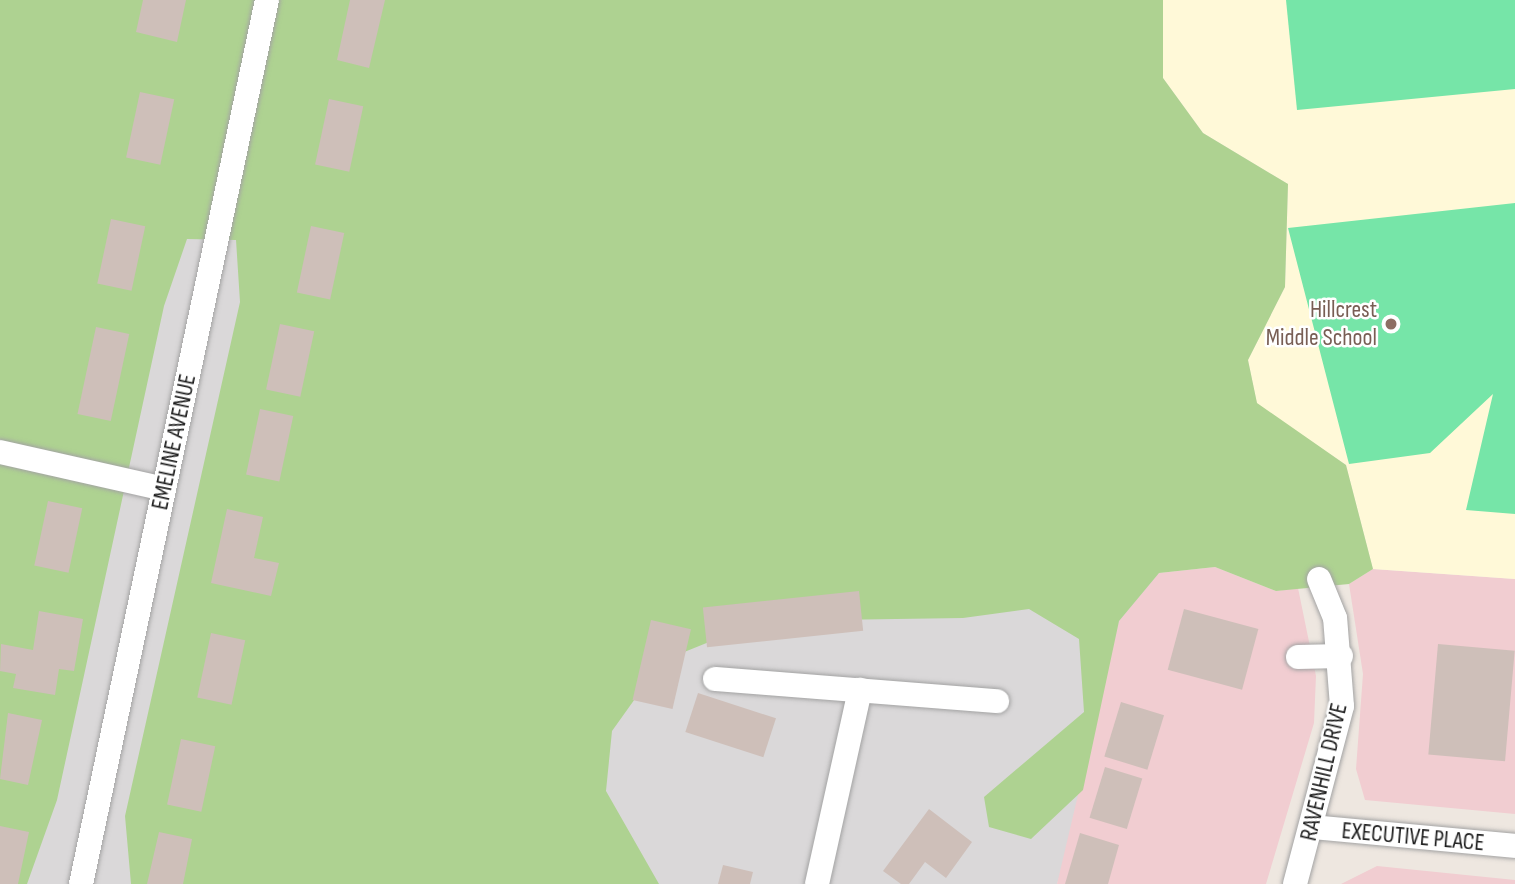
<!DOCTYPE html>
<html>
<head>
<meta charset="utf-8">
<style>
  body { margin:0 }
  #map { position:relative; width:1515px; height:884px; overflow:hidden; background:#eee7e0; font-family:"Sofia Sans Condensed",sans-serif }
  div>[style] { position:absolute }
  .residential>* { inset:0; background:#dad8d9 }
  .commercial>* { inset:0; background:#f1cdd1 }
  .education>* { inset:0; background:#fff9d8 }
  .forest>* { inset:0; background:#aed291 }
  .pitch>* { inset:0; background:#76e5a8 }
  .building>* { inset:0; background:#cebfb9; transform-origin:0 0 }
  .roads { filter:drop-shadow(0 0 2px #a3a3a3) drop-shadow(0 0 2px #a3a3a3) }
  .minor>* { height:24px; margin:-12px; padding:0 12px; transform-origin:12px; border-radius:12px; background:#fff }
  .dots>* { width:19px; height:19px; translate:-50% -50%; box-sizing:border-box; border:4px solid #fff; border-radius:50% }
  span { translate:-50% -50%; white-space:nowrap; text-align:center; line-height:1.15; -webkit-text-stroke:5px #fff; paint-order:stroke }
  .education-label { font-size:24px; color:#785e54 }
  .right { translate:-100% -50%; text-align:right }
  .street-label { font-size:24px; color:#1c1c1c }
</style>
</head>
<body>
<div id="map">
  <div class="residential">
    <i style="clip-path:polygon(0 0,1159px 573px,1057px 884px,0 884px)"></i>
  </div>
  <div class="commercial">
    <i style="clip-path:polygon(1215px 567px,1276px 591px,1298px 588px,1316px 676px,1314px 723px,1266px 884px,1057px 884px,1119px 621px,1159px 573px)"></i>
    <i style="clip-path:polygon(1373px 569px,1515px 579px,1515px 814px,1365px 800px,1356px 769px,1363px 674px,1349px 584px)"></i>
    <i style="clip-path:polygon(1377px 866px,1515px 880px,1515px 884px,1341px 884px)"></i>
  </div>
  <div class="education">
    <i style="clip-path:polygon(1163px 0,1515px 0,1515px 579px,1373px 569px,1346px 465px,1257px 404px,1248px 360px,1285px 287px,1288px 184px,1203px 133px,1163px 78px)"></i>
  </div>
  <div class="forest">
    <i style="clip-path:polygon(0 0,1163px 0,1163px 78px,1203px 133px,1288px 184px,1285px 287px,1248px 360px,1257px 403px,1346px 465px,1373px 569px,1349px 584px,1276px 591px,1215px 567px,1159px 573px,1119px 621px,1083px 790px,1031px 839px,989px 827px,984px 797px,1084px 712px,1079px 639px,1029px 609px,963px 618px,761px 621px,662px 661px,612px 731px,606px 791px,659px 884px,131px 884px,125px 816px,240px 302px,236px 240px,187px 239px,164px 306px,57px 800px,27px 884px,0 884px)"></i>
  </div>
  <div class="pitch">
    <i style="clip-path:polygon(1286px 0,1515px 0,1515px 89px,1297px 110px)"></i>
    <i style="clip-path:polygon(1515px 203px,1515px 514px,1466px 510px,1493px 394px,1430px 453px,1349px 464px,1288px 228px)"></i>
  </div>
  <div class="building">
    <i style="clip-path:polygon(143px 0,186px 0,177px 42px,136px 32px)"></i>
    <i style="clip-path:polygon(350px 0,385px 0,369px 68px,337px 60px)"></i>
    <i style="left:140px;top:92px;width:35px;height:67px;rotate:12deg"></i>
    <i style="left:329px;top:99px;width:35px;height:67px;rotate:12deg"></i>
    <i style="left:111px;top:219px;width:35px;height:66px;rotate:12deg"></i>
    <i style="left:311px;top:226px;width:34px;height:68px;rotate:12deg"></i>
    <i style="left:280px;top:324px;width:35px;height:67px;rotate:12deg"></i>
    <i style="left:96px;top:327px;width:34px;height:89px;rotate:12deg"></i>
    <i style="left:260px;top:409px;width:34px;height:67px;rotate:12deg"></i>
    <i style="left:48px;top:501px;width:35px;height:66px;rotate:12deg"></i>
    <i style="clip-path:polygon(227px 509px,263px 517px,254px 558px,279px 563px,271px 596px,211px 583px)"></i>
    <i style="left:859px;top:591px;width:40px;height:157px;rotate:84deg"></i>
    <i style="left:1184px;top:609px;width:77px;height:63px;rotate:15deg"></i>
    <i style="clip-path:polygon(39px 611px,83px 619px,74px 671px,59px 669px,55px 695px,13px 688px,16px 674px,0 671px,1px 644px,33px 650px)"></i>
    <i style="left:651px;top:620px;width:41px;height:82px;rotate:13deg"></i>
    <i style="left:211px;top:633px;width:35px;height:66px;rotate:12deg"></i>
    <i style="left:1438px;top:644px;width:77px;height:111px;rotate:5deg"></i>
    <i style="left:698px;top:693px;width:82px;height:41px;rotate:18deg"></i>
    <i style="left:1121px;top:702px;width:45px;height:57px;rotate:17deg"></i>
    <i style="clip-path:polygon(8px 713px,42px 720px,28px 785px,0 779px)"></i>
    <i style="left:181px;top:739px;width:35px;height:67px;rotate:12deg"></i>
    <i style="left:1105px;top:767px;width:39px;height:53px;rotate:17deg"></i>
    <i style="clip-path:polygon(929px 809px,972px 842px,946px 878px,925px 862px,909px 884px,901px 884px,883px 871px)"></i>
    <i style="clip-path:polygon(0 826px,29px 832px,18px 884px,0 884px)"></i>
    <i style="clip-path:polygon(159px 832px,192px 839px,183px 884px,147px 884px)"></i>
    <i style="clip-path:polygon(1080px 833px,1119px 845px,1108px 884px,1065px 884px)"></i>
    <i style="clip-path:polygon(723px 865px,753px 872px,750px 884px,718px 884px)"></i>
  </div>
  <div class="roads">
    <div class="minor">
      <i style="left:0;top:452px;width:168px;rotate:12.7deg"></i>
      <i style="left:1298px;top:657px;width:43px;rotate:-1.3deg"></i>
      <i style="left:715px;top:679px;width:283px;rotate:4.5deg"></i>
      <i style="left:1312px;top:827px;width:204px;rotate:5.3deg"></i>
      <i style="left:81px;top:884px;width:903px;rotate:-78.12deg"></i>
      <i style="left:817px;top:884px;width:199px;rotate:-77.5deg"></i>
      <i style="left:1295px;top:884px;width:184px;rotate:-75.2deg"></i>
      <i style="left:1342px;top:706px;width:88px;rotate:-94.5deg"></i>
      <i style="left:1335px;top:618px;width:42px;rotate:-112.3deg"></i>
    </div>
  </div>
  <div class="dots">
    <i style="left:1391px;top:324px;background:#8d6e63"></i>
  </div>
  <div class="education-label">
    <span class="right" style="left:1377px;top:324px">Hillcrest<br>Middle School</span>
  </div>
  <div class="street-label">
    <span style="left:174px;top:442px;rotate:-78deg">EMELINE AVENUE</span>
    <span style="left:1324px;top:772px;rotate:-77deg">RAVENHILL DRIVE</span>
    <span style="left:1413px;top:837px;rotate:5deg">EXECUTIVE PLACE</span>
  </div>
</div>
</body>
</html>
